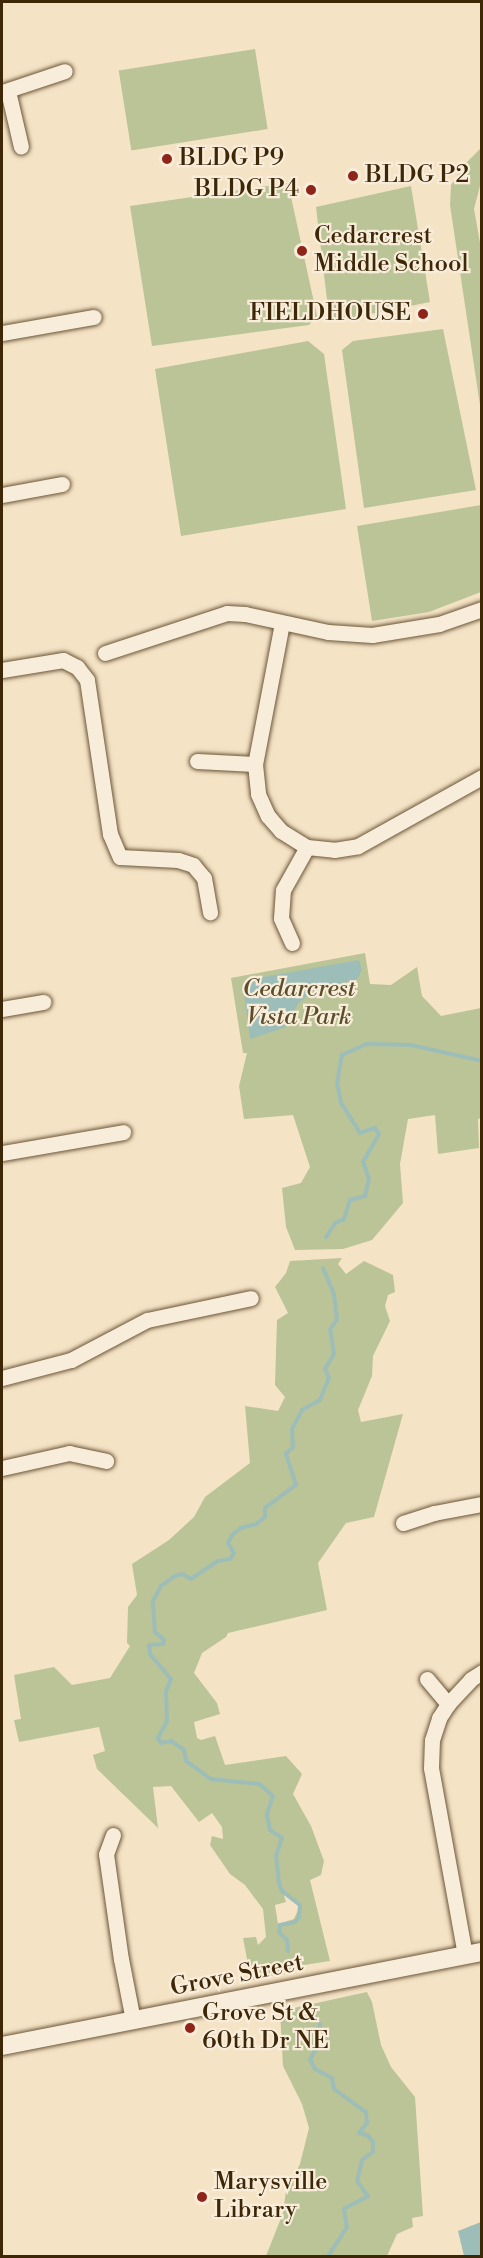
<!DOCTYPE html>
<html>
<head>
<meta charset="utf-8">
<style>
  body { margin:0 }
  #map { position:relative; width:483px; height:2258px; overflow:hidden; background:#f5e3c6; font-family:"Libre Bodoni",serif }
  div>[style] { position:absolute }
  .green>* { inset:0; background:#bac496; transform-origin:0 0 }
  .water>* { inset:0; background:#9dbdb9 }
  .stream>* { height:4px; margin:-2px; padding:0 2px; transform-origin:2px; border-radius:2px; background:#9dbdb9 }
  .roads { filter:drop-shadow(0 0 2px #6b5637) drop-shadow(0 0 2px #6b5637) }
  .minor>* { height:15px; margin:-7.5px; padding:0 7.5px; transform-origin:7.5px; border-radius:7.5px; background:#f8edda }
  .tertiary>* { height:18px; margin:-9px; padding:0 9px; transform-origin:9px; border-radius:9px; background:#f8edda }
  .dots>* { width:16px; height:16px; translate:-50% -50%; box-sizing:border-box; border:3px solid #f8edda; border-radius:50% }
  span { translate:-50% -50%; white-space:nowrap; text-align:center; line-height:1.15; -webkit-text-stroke:4.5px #f8edda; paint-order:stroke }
  .poi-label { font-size:24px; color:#3d2707 }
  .left { translate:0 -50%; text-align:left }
  .right { translate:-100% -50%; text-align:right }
  .park-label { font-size:24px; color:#5c4e2b; font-style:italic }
  .street-label { font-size:24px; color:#3d2707 }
  .frame { position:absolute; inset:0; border:3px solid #3d2707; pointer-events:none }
</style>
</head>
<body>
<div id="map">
  <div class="green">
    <i style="left:255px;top:49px;width:81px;height:138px;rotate:81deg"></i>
    <i style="clip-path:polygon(481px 148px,481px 182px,474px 209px,482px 254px,481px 412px,450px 205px,451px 185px,467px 162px)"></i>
    <i style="clip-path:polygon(288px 183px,317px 316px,309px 325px,152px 346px,130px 206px)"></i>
    <i style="clip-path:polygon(411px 186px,430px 302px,336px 321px,328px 308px,316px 207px)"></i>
    <i style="clip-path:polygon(443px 329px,476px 490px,364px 508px,342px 350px,353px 341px)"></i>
    <i style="clip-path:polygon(308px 341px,324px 354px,346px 509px,181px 536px,155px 369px)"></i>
    <i style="clip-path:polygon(481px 505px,481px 592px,429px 612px,372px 621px,357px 526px)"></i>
    <i style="clip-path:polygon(365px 953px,370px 984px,391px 985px,417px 967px,422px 996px,441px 1016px,481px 1008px,482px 1118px,478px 1119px,479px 1148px,438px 1154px,435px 1115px,408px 1119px,400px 1164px,403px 1203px,372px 1240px,343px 1249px,295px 1250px,286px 1227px,282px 1188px,301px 1183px,310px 1167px,293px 1115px,244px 1119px,239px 1086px,247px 1053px,243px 1053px,231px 978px)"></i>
    <i style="clip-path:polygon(evenodd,342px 1258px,338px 1264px,346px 1274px,364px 1261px,393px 1275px,395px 1292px,388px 1295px,385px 1306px,390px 1321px,373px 1356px,372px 1376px,358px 1410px,361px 1422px,403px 1414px,374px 1517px,346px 1523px,318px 1563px,327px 1610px,228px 1633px,226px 1637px,202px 1653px,194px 1673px,217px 1703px,220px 1714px,194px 1722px,197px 1738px,201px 1740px,215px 1736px,225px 1765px,286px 1756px,302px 1774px,293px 1794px,311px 1826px,324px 1861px,321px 1875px,310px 1880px,330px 1961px,291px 1967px,290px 1972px,251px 1980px,243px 1938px,256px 1937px,258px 1945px,266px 1937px,263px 1909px,245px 1885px,230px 1874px,210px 1845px,212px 1836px,223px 1839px,222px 1827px,212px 1813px,199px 1822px,171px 1786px,153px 1787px,158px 1828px,97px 1769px,93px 1755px,105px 1751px,99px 1727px,19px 1742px,14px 1720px,21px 1719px,14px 1675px,54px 1667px,72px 1685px,110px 1678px,130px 1646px,127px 1643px,128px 1607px,137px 1595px,132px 1564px,169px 1540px,194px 1517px,205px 1497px,250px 1463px,245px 1406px,278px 1411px,285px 1397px,275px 1385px,277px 1320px,288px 1313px,275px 1287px,286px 1273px,290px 1261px,342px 1258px,284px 1895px,298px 1904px,298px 1910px,294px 1919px,278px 1924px,275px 1905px,286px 1902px,284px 1895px)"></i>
    <i style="clip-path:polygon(367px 1992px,372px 2002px,381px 2045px,391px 2067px,415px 2097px,423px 2216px,412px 2218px,413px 2227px,397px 2234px,387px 2256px,266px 2256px,283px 2213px,286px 2191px,300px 2164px,309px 2128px,302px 2104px,283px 2066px,280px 2011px)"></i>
  </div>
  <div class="water">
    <i style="clip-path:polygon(359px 960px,362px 970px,357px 980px,318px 987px,298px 1004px,286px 1027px,250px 1039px,243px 985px,252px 979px)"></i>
    <i style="clip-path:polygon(481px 2222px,481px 2256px,464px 2256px,458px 2231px)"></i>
  </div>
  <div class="stream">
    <i style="left:326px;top:1237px;width:17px;rotate:-57deg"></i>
    <i style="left:335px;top:1223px;width:10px;rotate:-24deg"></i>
    <i style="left:344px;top:1219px;width:20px;rotate:-72deg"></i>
    <i style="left:350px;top:1200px;width:16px;rotate:-15deg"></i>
    <i style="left:365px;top:1196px;width:17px;rotate:-77deg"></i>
    <i style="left:369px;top:1179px;width:18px;rotate:-109deg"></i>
    <i style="left:363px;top:1162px;width:32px;rotate:-60deg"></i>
    <i style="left:379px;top:1134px;width:7px;rotate:-124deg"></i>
    <i style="left:375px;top:1128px;width:16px;rotate:162deg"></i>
    <i style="left:360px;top:1133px;width:36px;rotate:-122deg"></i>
    <i style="left:341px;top:1103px;width:20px;rotate:-101deg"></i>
    <i style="left:337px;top:1083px;width:28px;rotate:-80deg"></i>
    <i style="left:342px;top:1055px;width:27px;rotate:-24deg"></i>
    <i style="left:367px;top:1044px;width:44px;rotate:1.3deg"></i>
    <i style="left:411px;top:1045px;width:73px;rotate:12.7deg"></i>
    <i style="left:288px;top:1951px;width:11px;rotate:-95deg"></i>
    <i style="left:287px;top:1940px;width:11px;rotate:-135deg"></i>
    <i style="left:279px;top:1932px;width:7px;rotate:-82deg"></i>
    <i style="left:280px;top:1925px;width:15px;rotate:-11deg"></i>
    <i style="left:295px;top:1922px;width:6px;rotate:-51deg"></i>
    <i style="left:299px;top:1917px;width:12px;rotate:-85deg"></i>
    <i style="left:300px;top:1905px;width:23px;rotate:-142deg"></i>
    <i style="left:282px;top:1891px;width:9px;rotate:-111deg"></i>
    <i style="left:279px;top:1883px;width:27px;rotate:-96deg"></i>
    <i style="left:276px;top:1856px;width:19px;rotate:-72deg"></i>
    <i style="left:282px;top:1838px;width:14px;rotate:-146deg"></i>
    <i style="left:270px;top:1830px;width:16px;rotate:-101deg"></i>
    <i style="left:267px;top:1814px;width:19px;rotate:-72deg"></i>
    <i style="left:273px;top:1796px;width:18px;rotate:-139deg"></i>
    <i style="left:259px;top:1784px;width:48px;rotate:-174.1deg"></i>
    <i style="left:211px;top:1779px;width:31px;rotate:-144deg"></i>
    <i style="left:186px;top:1761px;width:11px;rotate:-100deg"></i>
    <i style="left:184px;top:1750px;width:16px;rotate:-145deg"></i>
    <i style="left:171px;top:1741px;width:10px;rotate:169deg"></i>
    <i style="left:161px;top:1743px;width:6px;rotate:-121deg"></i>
    <i style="left:158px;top:1738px;width:19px;rotate:-62deg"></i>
    <i style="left:167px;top:1721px;width:29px;rotate:-92deg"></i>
    <i style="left:166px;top:1692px;width:14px;rotate:-69deg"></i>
    <i style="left:171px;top:1679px;width:33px;rotate:-130deg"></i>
    <i style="left:150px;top:1654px;width:9px;rotate:-96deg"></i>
    <i style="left:149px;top:1645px;width:14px;rotate:-4deg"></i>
    <i style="left:163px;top:1644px;width:4px;rotate:-76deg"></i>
    <i style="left:164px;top:1640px;width:12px;rotate:-138deg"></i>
    <i style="left:155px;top:1632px;width:31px;rotate:-94deg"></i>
    <i style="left:153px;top:1601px;width:17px;rotate:-62deg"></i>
    <i style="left:161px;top:1586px;width:17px;rotate:-36deg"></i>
    <i style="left:175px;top:1576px;width:7px;rotate:-16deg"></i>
    <i style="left:182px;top:1574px;width:10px;rotate:29deg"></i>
    <i style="left:191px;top:1579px;width:32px;rotate:-34deg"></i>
    <i style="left:218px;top:1561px;width:12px;rotate:-9deg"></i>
    <i style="left:230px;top:1559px;width:7px;rotate:-56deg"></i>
    <i style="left:234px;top:1553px;width:12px;rotate:-121deg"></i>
    <i style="left:228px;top:1543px;width:10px;rotate:-61deg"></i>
    <i style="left:233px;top:1534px;width:10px;rotate:-37deg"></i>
    <i style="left:241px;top:1528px;width:16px;rotate:-15deg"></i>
    <i style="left:256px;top:1524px;width:11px;rotate:-38deg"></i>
    <i style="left:265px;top:1517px;width:9px;rotate:-90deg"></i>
    <i style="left:265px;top:1508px;width:39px;rotate:-37deg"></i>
    <i style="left:296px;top:1485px;width:33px;rotate:-108deg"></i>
    <i style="left:286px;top:1454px;width:10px;rotate:-45deg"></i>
    <i style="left:293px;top:1447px;width:18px;rotate:-93deg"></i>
    <i style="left:292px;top:1429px;width:21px;rotate:-62deg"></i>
    <i style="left:302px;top:1410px;width:21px;rotate:-29deg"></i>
    <i style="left:320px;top:1400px;width:24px;rotate:-68deg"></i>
    <i style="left:329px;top:1378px;width:10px;rotate:-114deg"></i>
    <i style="left:325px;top:1369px;width:17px;rotate:-59deg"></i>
    <i style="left:334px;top:1354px;width:24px;rotate:-99deg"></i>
    <i style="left:330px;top:1330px;width:13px;rotate:-58deg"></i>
    <i style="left:337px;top:1319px;width:25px;rotate:-97deg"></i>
    <i style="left:334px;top:1294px;width:28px;rotate:-113deg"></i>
    <i style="left:320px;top:2024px;width:18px;rotate:90deg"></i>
    <i style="left:320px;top:2042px;width:20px;rotate:120deg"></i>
    <i style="left:310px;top:2059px;width:11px;rotate:63deg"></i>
    <i style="left:315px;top:2069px;width:19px;rotate:28deg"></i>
    <i style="left:332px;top:2078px;width:11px;rotate:80deg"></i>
    <i style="left:334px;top:2089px;width:39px;rotate:36deg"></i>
    <i style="left:366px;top:2112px;width:11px;rotate:85deg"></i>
    <i style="left:367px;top:2123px;width:13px;rotate:129deg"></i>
    <i style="left:359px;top:2133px;width:8px;rotate:14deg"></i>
    <i style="left:367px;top:2135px;width:9px;rotate:49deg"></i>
    <i style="left:373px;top:2142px;width:10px;rotate:90deg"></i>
    <i style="left:373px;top:2152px;width:14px;rotate:144deg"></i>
    <i style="left:362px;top:2160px;width:22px;rotate:103deg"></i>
    <i style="left:357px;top:2181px;width:19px;rotate:54deg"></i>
    <i style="left:368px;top:2196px;width:27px;rotate:152deg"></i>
    <i style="left:344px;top:2209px;width:18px;rotate:81deg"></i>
    <i style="left:347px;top:2227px;width:35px;rotate:123deg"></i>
  </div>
  <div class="roads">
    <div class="minor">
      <i style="left:8px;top:91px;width:57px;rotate:76.9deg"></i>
      <i style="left:2px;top:92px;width:66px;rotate:-18.4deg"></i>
      <i style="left:2px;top:333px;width:93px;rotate:-9.9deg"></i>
      <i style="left:2px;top:495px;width:61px;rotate:-10.4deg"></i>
      <i style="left:282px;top:623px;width:144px;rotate:100.8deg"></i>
      <i style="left:255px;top:764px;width:30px;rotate:84deg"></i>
      <i style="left:258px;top:794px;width:24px;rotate:66deg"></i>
      <i style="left:268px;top:816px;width:20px;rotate:49deg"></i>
      <i style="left:281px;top:831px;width:31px;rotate:32deg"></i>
      <i style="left:307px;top:847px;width:27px;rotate:6deg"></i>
      <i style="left:334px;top:850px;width:24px;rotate:-9deg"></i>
      <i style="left:358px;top:846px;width:142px;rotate:-29.1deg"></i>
      <i style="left:105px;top:653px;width:128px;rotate:-18.2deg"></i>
      <i style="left:227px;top:613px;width:18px;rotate:3deg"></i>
      <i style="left:245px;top:614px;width:85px;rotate:12.2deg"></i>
      <i style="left:328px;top:632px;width:44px;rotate:3.9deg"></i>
      <i style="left:372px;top:635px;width:68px;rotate:-9.3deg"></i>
      <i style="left:439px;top:624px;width:46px;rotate:-19.2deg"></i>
      <i style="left:2px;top:670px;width:62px;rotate:-9.3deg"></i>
      <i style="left:63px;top:660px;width:16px;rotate:27deg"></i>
      <i style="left:77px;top:667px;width:16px;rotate:52deg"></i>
      <i style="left:87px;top:680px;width:156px;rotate:81.5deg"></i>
      <i style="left:110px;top:834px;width:25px;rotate:67deg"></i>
      <i style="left:120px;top:857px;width:58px;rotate:3deg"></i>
      <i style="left:178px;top:860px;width:16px;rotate:18deg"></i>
      <i style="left:193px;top:865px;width:17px;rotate:50deg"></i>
      <i style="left:204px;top:878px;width:35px;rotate:80deg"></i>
      <i style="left:197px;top:761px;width:58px;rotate:3deg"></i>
      <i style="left:292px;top:943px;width:27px;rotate:-114deg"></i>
      <i style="left:281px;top:918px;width:28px;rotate:-86deg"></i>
      <i style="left:283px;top:890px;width:49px;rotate:-60.8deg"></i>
      <i style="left:2px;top:1009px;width:42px;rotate:-9.7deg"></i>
      <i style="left:2px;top:1153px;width:123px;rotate:-9.8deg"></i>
      <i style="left:2px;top:1378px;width:71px;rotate:-14.6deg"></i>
      <i style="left:71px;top:1360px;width:86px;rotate:-27.8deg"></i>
      <i style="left:147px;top:1320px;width:106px;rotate:-11.9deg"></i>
      <i style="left:2px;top:1468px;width:69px;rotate:-12.6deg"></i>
      <i style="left:69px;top:1453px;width:38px;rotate:12deg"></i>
      <i style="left:403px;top:1523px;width:33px;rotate:-18deg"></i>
      <i style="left:434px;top:1513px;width:49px;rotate:-10.6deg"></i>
      <i style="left:427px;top:1679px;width:33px;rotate:50deg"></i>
      <i style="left:113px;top:1835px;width:20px;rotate:110deg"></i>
      <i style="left:106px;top:1854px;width:106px;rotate:81.9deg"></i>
      <i style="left:121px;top:1959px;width:62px;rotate:78.9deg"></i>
      <i style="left:465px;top:1955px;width:190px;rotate:-100.3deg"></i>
      <i style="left:431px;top:1768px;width:28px;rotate:-88deg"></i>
      <i style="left:432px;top:1740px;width:23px;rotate:-72deg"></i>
      <i style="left:439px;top:1718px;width:17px;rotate:-57deg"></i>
      <i style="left:448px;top:1704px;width:34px;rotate:-47deg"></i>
      <i style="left:471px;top:1679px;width:13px;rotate:-32deg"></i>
    </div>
    <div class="tertiary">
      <i style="left:2px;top:2046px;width:489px;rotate:-11.1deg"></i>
    </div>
  </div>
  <div class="dots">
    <i style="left:167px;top:159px;background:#8f2418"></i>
    <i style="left:353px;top:176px;background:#8f2418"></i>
    <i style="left:311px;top:190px;background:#8f2418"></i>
    <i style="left:302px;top:251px;background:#8f2418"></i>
    <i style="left:423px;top:314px;background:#8f2418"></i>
    <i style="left:190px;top:2028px;background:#8f2418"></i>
    <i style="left:202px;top:2197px;background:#8f2418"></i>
  </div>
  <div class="poi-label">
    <span class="left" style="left:179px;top:159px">BLDG P9</span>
    <span class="left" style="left:365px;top:176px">BLDG P2</span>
    <span class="right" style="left:299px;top:190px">BLDG P4</span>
    <span class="left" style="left:314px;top:251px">Cedarcrest<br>Middle School</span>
    <span class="right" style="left:411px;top:314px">FIELDHOUSE</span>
    <span class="left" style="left:202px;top:2028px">Grove St &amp;<br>60th Dr NE</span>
    <span class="left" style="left:214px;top:2197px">Marysville<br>Library</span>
  </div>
  <div class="park-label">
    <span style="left:299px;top:1004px">Cedarcrest<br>Vista Park</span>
  </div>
  <div class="street-label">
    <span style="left:237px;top:1976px;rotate:-11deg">Grove Street</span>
  </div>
  <div class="frame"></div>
</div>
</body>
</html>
